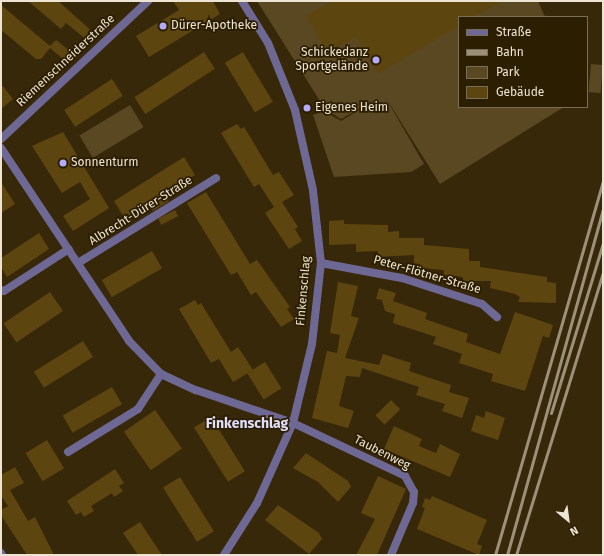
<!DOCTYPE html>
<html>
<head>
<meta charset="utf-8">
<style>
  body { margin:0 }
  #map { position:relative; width:604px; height:556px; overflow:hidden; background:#37280a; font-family:"Fira Sans",sans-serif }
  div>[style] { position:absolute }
  .green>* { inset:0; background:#5a4823; transform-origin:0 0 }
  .building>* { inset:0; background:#5d4510; transform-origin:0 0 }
  .minor>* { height:8px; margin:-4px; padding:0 4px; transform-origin:4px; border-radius:4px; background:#6e6895 }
  .tertiary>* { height:8px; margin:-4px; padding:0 4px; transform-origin:4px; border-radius:4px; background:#6e6895 }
  .rail>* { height:3px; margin:-1.5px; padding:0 1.5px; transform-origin:1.5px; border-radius:1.5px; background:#9c9079 }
  .dots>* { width:11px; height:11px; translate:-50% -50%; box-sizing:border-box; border:2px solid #2c1e01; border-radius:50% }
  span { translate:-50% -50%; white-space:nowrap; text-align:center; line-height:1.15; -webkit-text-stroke:3.5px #2c1e01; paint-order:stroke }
  .poi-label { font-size:12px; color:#ede4d3 }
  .left { translate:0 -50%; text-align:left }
  .right { translate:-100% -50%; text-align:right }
  .street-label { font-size:12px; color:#ede4d3 }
  .quarter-label { font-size:14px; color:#e0defb; font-weight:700 }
  .frame { position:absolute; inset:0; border:2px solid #ede4d3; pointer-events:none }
  .legend { position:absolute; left:458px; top:16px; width:130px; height:92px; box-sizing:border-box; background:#2c1e01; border:1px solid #796d55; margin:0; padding:5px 7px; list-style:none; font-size:12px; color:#ede4d3 }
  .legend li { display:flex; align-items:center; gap:8px; height:20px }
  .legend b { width:20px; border:1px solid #796d55 }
  .north { position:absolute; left:548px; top:500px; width:40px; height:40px; -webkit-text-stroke:3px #2c1e01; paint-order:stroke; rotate:151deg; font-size:11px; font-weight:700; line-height:16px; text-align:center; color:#ede4d3 }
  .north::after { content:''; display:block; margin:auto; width:14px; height:18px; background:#ede4d3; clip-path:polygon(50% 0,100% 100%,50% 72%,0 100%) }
</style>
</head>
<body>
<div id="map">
  <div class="green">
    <i style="clip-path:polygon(257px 1px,538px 1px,545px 17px,459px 17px,459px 107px,564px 107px,440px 184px,384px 95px,424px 164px,411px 172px,334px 177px,313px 115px,323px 111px,341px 121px,382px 96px,341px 119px,325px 109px)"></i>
    <i style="left:591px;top:64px;width:12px;height:28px;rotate:5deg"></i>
    <i style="left:130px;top:105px;width:26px;height:59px;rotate:59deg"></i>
  </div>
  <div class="building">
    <i style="clip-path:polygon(28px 1px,58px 1px,94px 33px,88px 41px,66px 23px,61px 29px)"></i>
    <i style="clip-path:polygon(173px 1px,213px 1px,220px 14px,149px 57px,136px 36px,179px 10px)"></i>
    <i style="clip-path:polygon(331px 1px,502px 1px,474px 17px,459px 17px,459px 26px,378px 74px,356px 37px,328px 53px,306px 16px)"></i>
    <i style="clip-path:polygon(1px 5px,50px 46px,56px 40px,71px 52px,64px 60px,50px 48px,41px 59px,36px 59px,1px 30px)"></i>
    <i style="left:204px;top:52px;width:20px;height:83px;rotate:57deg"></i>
    <i style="left:243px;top:52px;width:58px;height:21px;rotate:59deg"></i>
    <i style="left:112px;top:79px;width:20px;height:57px;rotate:57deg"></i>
    <i style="clip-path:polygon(1px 84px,13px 99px,1px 109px)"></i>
    <i style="clip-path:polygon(237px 124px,241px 129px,244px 127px,273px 175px,279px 172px,294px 195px,282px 202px,298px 227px,295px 229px,302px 241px,289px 249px,265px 213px,274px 207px,259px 184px,254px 187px,221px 133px)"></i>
    <i style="clip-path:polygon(63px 132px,109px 208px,73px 231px,63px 216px,90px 199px,80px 182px,62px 193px,32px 146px)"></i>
    <i style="clip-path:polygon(184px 157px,195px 175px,164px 194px,169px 201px,153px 211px,148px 204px,125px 219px,114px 201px)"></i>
    <i style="clip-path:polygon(1px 182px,15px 204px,1px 213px)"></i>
    <i style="clip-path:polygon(206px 192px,250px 264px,257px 260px,290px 307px,287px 309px,294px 319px,281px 327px,256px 292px,251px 295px,237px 272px,231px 275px,187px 203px)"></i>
    <i style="left:175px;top:210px;width:7px;height:19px;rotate:63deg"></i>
    <i style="clip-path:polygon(344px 220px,344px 224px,388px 225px,388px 232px,399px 231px,399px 238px,424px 238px,424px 245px,469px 249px,469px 261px,480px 261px,480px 267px,547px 277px,547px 282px,556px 283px,556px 303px,518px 302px,520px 297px,515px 294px,490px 288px,491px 281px,463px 281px,463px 277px,444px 275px,444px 270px,420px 268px,420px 264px,414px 264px,414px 255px,378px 257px,378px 251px,356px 252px,356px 244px,329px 245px,329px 221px)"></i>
    <i style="clip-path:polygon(39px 233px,49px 249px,7px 277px,1px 267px,1px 258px)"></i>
    <i style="left:152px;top:251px;width:20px;height:58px;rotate:60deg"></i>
    <i style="clip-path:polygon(338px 282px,358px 286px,351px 316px,359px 318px,345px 358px,379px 365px,383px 354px,411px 363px,409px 371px,451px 385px,449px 392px,469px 398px,462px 418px,442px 411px,445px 404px,416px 395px,419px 387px,362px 368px,360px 377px,346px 376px,339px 406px,354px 411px,348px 428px,312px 418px,327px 351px,337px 353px,340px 335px,330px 333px)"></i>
    <i style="clip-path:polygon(379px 288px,396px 293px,393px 301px,427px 313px,425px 319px,468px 334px,466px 342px,500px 354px,515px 312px,553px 325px,549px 338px,543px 336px,525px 391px,491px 381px,493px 374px,459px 363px,462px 354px,433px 344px,436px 337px,393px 323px,395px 314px,385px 311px,382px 300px,376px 299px)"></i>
    <i style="left:50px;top:292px;width:23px;height:56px;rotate:56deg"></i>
    <i style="clip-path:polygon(195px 300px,198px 305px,201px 303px,231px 352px,238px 347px,253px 370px,233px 382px,219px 359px,211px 363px,179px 309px)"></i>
    <i style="left:83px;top:341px;width:19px;height:58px;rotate:58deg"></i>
    <i style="left:265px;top:362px;width:31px;height:21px;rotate:58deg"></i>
    <i style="left:112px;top:387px;width:20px;height:57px;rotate:60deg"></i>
    <i style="left:391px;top:400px;width:13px;height:22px;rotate:45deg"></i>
    <i style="left:155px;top:410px;width:47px;height:38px;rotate:55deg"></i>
    <i style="clip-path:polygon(486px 411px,505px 418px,498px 440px,471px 431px,476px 415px,484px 418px)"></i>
    <i style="left:211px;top:417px;width:64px;height:20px;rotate:58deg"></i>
    <i style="clip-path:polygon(394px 426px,422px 439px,419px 446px,436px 453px,440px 444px,460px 454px,450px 477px,384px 449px)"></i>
    <i style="left:47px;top:440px;width:33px;height:25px;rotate:59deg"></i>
    <i style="clip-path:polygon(306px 453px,348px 481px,351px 487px,338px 502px,318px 482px,293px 468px)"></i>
    <i style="clip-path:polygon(15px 467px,24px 483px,10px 490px,28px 521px,35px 517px,54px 555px,27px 555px,1px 515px,1px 510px,8px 506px,1px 496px,1px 475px)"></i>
    <i style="clip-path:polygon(115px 469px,124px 483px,119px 486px,123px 491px,114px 497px,112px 493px,91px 506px,94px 511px,84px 517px,81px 512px,76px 515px,67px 501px)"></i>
    <i style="clip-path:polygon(378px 476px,406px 489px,377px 555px,356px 555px,375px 519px,361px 513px)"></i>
    <i style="left:180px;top:477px;width:64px;height:20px;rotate:58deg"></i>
    <i style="clip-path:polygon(432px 496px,487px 520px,477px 544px,482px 546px,479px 555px,417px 529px,425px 508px,422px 507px,425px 498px,430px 500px)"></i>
    <i style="clip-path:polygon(278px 505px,319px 533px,322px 539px,309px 554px,265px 520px)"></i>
    <i style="clip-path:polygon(140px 522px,162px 555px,138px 555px,123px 533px)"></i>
  </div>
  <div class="minor">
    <i style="left:1px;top:139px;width:202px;rotate:-43.2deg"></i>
    <i style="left:1px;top:148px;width:232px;rotate:56.4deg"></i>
    <i style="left:129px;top:341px;width:46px;rotate:45.9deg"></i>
    <i style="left:161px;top:374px;width:38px;rotate:25deg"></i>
    <i style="left:196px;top:390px;width:102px;rotate:18.8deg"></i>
    <i style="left:293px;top:423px;width:124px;rotate:25.3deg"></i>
    <i style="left:405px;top:476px;width:18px;rotate:61deg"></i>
    <i style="left:414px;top:492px;width:11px;rotate:95deg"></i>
    <i style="left:413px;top:503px;width:56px;rotate:112.9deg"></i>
    <i style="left:78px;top:263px;width:162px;rotate:-31.6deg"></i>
    <i style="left:321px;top:263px;width:82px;rotate:10.5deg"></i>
    <i style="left:402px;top:278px;width:84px;rotate:18deg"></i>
    <i style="left:482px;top:304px;width:20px;rotate:41deg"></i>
    <i style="left:1px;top:290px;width:3px;rotate:18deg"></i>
    <i style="left:4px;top:291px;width:77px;rotate:-32.9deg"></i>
    <i style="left:68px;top:452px;width:82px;rotate:-31.6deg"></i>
    <i style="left:138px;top:409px;width:42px;rotate:-56.7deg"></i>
    <i style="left:224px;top:555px;width:62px;rotate:-57.6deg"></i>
    <i style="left:257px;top:503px;width:88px;rotate:-65.8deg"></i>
    <i style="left:293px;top:423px;width:81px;rotate:-76.5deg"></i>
    <i style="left:312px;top:344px;width:81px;rotate:-83.7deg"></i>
    <i style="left:321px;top:263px;width:73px;rotate:-96.3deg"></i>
    <i style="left:313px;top:190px;width:82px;rotate:-102.7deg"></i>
    <i style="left:295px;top:110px;width:72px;rotate:-111.9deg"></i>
    <i style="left:268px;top:43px;width:49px;rotate:-121.8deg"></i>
  </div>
  <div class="tertiary">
    <i style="left:1px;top:553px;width:2px;rotate:63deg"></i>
  </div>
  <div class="rail">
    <i style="left:551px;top:413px;width:178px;rotate:-73deg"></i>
    <i style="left:495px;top:555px;width:389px;rotate:-73.9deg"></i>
    <i style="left:507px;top:555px;width:358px;rotate:-74.5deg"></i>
    <i style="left:516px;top:555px;width:296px;rotate:-72.9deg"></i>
  </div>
  <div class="dots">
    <i style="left:163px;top:26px;background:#b5acf8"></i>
    <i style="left:376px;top:60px;background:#b5acf8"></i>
    <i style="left:307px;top:108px;background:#b5acf8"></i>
    <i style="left:63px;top:163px;background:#b5acf8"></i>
  </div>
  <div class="poi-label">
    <span class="left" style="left:171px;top:26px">Dürer-Apotheke</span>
    <span class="right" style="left:368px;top:60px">Schickedanz<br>Sportgelände</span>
    <span class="left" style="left:315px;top:108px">Eigenes Heim</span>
    <span class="left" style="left:71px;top:163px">Sonnenturm</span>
  </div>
  <div class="street-label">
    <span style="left:66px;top:61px;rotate:-43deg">Riemenschneiderstraße</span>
    <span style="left:141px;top:211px;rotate:-32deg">Albrecht-Dürer-Straße</span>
    <span style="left:427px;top:275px;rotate:16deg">Peter-Flötner-Straße</span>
    <span style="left:304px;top:291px;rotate:-85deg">Finkenschlag</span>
    <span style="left:382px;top:453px;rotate:27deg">Taubenweg</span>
  </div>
  <div class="quarter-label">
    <span style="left:247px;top:424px">Finkenschlag</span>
  </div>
  <div class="frame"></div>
  <ul class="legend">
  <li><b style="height:5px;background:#6e6895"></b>Straße</li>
  <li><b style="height:5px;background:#9c9079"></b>Bahn</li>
  <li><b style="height:11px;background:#5a4823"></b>Park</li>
  <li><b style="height:11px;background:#5d4510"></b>Gebäude</li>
  </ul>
  <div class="north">N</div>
</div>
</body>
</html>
